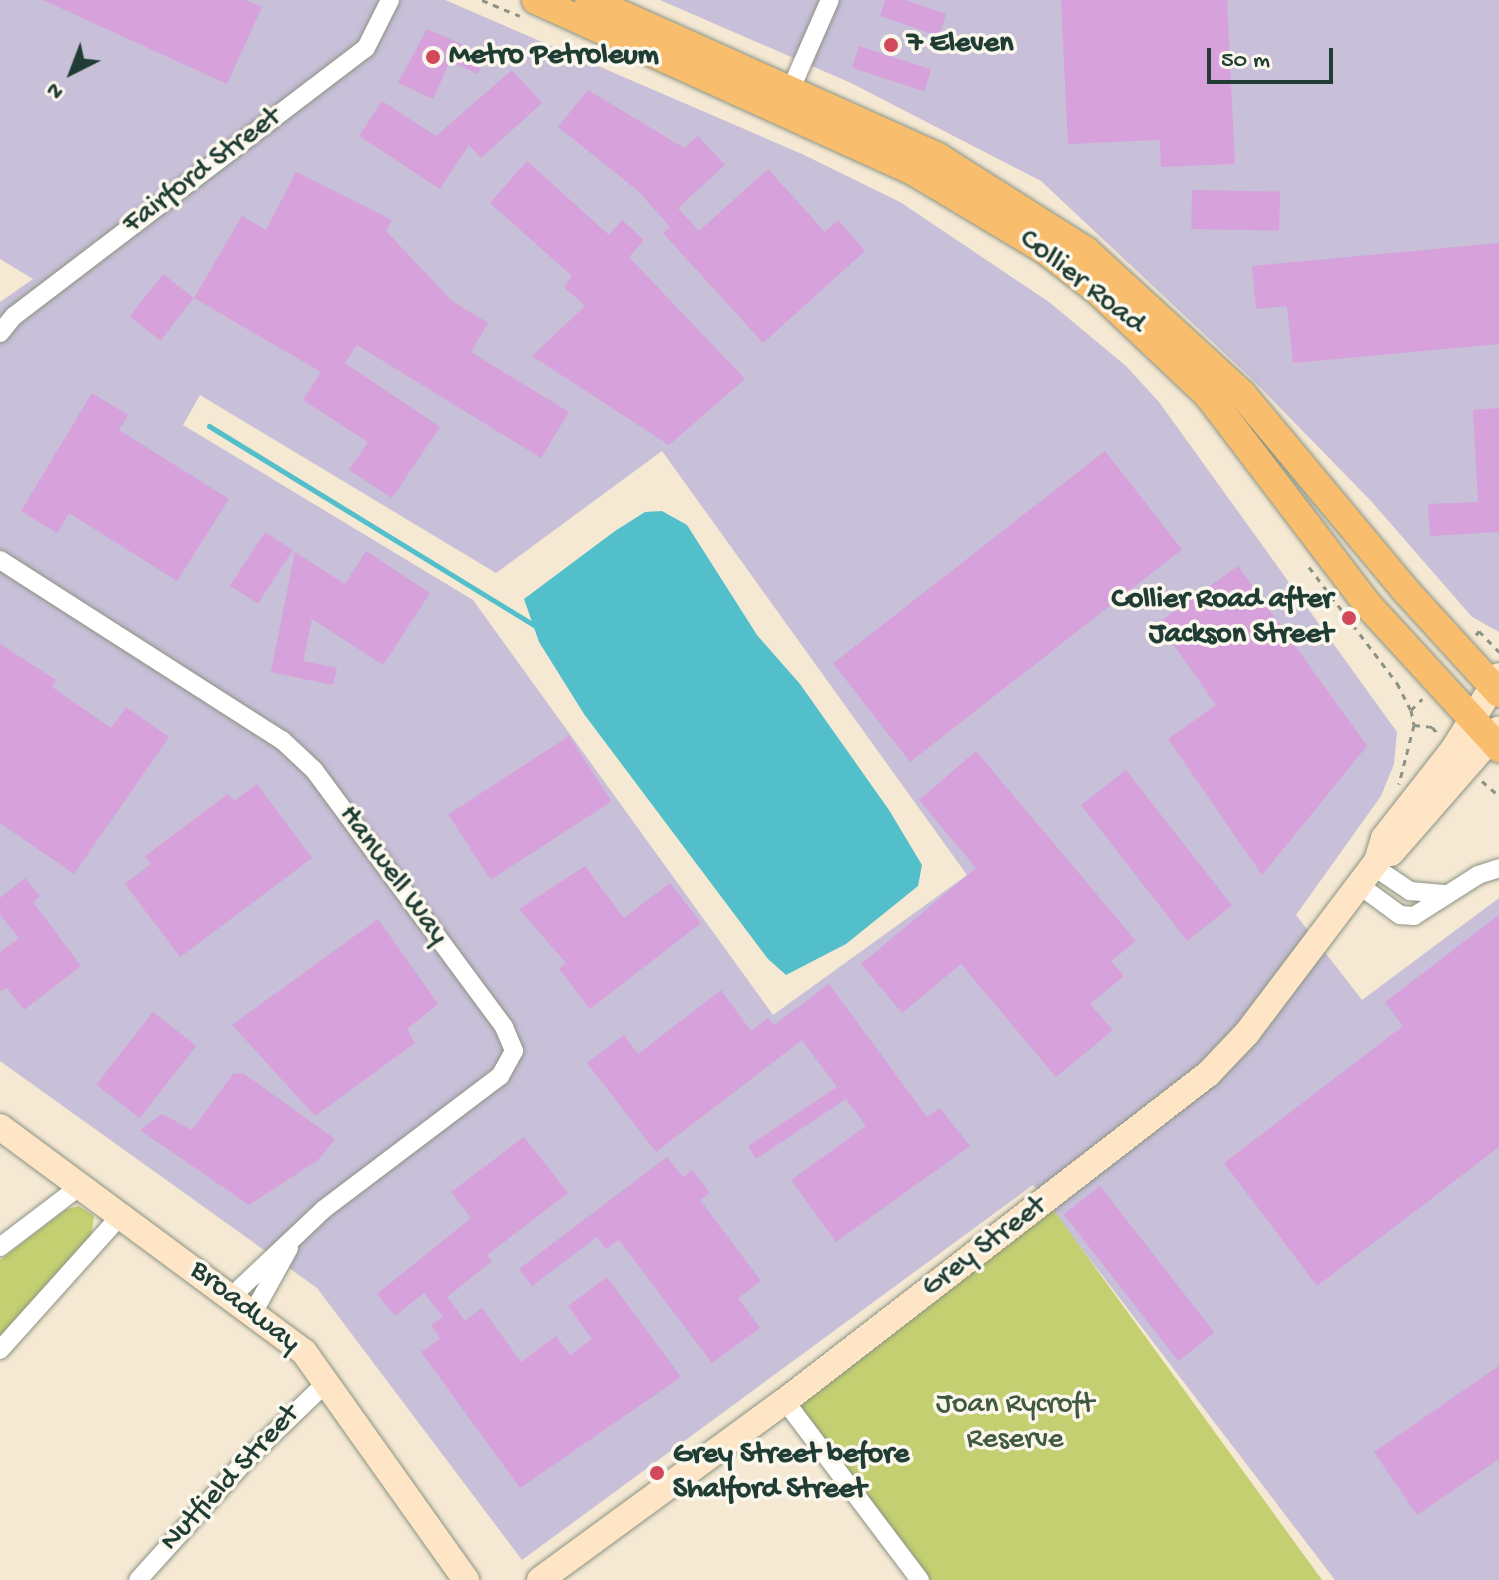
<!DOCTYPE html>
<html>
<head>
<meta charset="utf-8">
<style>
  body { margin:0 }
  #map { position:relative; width:1499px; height:1580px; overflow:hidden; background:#f5e9d3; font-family:"Gochi Hand",sans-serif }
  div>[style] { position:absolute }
  .industrial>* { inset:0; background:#c8bfd8 }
  .green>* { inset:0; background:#c3cf71 }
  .water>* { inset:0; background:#52bfca }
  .stream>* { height:5px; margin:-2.5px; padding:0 2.5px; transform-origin:2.5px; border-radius:2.5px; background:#52bfca }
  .building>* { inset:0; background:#d7a1dc; transform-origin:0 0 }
  .path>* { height:3px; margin-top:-1.5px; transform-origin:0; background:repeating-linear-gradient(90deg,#8a9384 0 6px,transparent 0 12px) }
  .roads { filter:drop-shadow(0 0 2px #8a9384) drop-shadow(0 0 2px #8a9384) }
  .street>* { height:18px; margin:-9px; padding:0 9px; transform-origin:9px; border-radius:9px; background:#fff }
  .secondary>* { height:26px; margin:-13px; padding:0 13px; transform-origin:13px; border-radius:13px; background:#fde5c5 }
  .primary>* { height:28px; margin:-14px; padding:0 14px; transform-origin:14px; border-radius:14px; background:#f9be6d }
  .dots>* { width:22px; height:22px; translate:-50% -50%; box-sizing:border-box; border:4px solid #fbf7ec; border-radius:50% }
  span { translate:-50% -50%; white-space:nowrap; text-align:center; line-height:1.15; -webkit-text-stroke:7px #fbf7ec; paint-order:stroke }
  .poi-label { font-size:30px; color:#1f3d34; font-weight:700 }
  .left { translate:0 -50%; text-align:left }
  .right { translate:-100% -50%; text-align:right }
  .street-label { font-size:30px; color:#1f3d34 }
  .park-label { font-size:30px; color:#405a40 }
  .north { position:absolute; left:32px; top:32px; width:80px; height:80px; -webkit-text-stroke:6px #fbf7ec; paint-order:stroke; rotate:222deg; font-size:22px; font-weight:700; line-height:32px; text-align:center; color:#1f3d34 }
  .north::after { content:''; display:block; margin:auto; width:28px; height:36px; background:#1f3d34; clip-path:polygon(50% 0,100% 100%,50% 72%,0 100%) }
  .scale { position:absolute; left:1207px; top:48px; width:126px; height:36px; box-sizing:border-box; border:4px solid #1f3d34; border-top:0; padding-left:10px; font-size:24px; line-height:28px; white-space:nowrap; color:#1f3d34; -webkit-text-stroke:6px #fbf7ec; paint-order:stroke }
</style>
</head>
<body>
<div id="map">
  <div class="industrial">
    <i style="clip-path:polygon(evenodd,0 0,445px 0,802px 154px,900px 202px,1049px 302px,1126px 366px,1159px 402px,1397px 732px,1394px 764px,1381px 796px,1296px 915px,1362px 1000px,1499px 898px,1499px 1580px,1335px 1580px,1033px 1185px,522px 1560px,317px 1288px,0 1061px,0 302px,33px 279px,0 259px,0 0,200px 395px,496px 573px,662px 451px,967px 875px,773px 1015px,473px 600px,183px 425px,200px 395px)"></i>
    <i style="clip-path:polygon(660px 0,1499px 0,1499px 632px,1472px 617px,1371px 501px,1252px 379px,1041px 181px,851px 83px)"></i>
  </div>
  <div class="green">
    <i style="clip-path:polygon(1047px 1201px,1322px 1580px,920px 1580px,785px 1401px)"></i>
    <i style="clip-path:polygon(79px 1206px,94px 1216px,91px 1236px,0 1337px,0 1260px,67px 1209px)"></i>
  </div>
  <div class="water">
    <i style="clip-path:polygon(662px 511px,687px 525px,757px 635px,800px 684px,889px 810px,922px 865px,918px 886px,846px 944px,786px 975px,768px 959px,584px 714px,539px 642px,524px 599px,615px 531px,645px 512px)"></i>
  </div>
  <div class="stream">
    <i style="left:209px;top:426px;width:385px;rotate:31.5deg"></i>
  </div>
  <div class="building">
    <i style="clip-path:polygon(43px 0,246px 0,262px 7px,227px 84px)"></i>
    <i style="clip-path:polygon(885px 0,905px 0,946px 14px,939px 36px,880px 16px)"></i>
    <i style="clip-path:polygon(1061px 0,1227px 0,1235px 164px,1161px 167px,1160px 140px,1068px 144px)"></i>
    <i style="clip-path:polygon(427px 29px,486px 55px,478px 74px,450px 61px,433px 99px,398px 83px)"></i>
    <i style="left:859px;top:46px;width:76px;height:23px;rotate:18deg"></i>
    <i style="clip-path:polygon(512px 70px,542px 103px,481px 158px,469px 145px,440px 189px,359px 136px,382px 101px,436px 136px)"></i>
    <i style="clip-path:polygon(588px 90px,684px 148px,698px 136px,725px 165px,678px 208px,699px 231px,768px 169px,825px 232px,838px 220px,865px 251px,763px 343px,663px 233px,670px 227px,638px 191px,558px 127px)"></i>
    <i style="clip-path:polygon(527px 161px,609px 235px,622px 220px,644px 240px,629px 257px,745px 379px,669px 445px,532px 356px,585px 306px,564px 287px,572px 276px,490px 203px)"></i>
    <i style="clip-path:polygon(296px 172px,392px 220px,386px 231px,452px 301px,488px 323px,471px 352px,569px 412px,541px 458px,357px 345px,345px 363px,440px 427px,392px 498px,349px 470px,368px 442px,303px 400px,321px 372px,194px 298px,242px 216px,266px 230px)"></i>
    <i style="left:1192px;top:190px;width:88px;height:39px;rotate:1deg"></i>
    <i style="clip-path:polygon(1499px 243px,1499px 344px,1293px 363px,1287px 306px,1256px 309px,1252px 266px)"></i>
    <i style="left:163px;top:274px;width:39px;height:54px;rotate:38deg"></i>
    <i style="clip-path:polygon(92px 393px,128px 415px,119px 430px,229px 499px,177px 581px,69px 513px,57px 533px,21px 511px)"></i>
    <i style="clip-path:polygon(1499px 408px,1499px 532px,1430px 536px,1428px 504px,1478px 502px,1473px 410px)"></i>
    <i style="left:1105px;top:451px;width:125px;height:345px;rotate:52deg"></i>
    <i style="left:265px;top:532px;width:33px;height:64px;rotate:33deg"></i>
    <i style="clip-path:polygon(366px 551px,430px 593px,383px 665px,312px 619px,303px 661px,337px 668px,333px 685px,271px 672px,295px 552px,345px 584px)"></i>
    <i style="clip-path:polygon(1238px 566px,1367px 746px,1262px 875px,1168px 739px,1216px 705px,1158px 623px)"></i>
    <i style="clip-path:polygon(0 644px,56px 680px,52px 687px,111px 728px,126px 707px,169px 737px,74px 874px,0 823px)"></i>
    <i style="left:569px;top:736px;width:78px;height:144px;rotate:57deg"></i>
    <i style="clip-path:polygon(976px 751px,1136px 941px,1111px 961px,1124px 976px,1090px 1004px,1113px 1030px,1056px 1077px,961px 964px,902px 1013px,861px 964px,976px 868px,919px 800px)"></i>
    <i style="left:1126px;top:770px;width:172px;height:57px;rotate:52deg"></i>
    <i style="clip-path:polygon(257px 784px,312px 858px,180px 957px,125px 884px,151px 864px,145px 856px,228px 794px,234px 801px)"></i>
    <i style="clip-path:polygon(585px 866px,624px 918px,670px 883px,701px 923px,590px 1009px,559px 969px,566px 963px,519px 909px)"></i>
    <i style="clip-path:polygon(25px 878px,40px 896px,33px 902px,81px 966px,24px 1010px,7px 988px,0 991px,0 952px,19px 938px,0 915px,0 898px)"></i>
    <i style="clip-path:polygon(1499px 915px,1499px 1147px,1317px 1286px,1224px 1163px,1403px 1026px,1385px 1002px)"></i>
    <i style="clip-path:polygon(378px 919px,438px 1004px,407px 1029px,415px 1043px,315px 1116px,232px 1025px)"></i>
    <i style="clip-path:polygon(829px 984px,927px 1117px,940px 1108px,970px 1146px,836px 1242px,791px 1180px,866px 1126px,846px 1099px,756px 1159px,748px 1146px,837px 1087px,802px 1040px,656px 1152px,587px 1063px,624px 1035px,638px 1054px,721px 990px,751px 1031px,768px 1018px,774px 1025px)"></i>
    <i style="left:153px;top:1012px;width:55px;height:92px;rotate:38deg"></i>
    <i style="clip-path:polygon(243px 1073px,335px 1139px,318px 1160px,249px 1205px,140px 1130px,162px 1114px,192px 1130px,233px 1074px)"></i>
    <i style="clip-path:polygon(524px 1137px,568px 1193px,487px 1255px,492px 1261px,447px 1297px,465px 1321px,482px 1308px,521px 1362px,556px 1336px,570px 1355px,592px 1339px,568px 1306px,607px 1277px,681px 1377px,520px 1488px,421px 1352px,440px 1339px,431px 1325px,443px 1317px,424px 1293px,395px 1316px,377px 1294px,471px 1218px,451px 1192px)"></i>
    <i style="clip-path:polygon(667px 1157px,683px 1177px,692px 1170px,710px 1193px,700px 1200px,761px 1281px,738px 1298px,760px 1328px,712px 1363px,619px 1240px,606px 1249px,597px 1237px,532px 1286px,519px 1269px)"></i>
    <i style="left:1100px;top:1186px;width:186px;height:46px;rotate:52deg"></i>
    <i style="clip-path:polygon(1499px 1366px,1499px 1459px,1417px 1515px,1374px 1452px)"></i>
  </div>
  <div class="path">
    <i style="left:482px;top:0;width:41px;rotate:22.8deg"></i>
    <i style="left:1309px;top:567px;width:146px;rotate:52.8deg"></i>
    <i style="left:1397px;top:683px;width:30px;rotate:63deg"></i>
    <i style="left:1411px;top:710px;width:15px;rotate:79deg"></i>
    <i style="left:1414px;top:725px;width:61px;rotate:104.3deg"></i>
    <i style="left:1476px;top:635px;width:5px;rotate:-53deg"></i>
    <i style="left:1479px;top:631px;width:29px;rotate:46deg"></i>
    <i style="left:1411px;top:710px;width:16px;rotate:-45deg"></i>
    <i style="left:1414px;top:725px;width:18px;rotate:6deg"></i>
    <i style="left:1432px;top:727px;width:11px;rotate:49deg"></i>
    <i style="left:1482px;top:781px;width:23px;rotate:41deg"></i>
  </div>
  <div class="roads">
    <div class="street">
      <i style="left:786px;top:100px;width:109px;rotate:-66.3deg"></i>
      <i style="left:0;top:333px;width:22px;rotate:-51deg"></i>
      <i style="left:14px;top:316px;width:442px;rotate:-37.3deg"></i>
      <i style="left:366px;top:48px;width:54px;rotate:-63.4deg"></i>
      <i style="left:0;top:560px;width:335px;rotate:32.6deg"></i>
      <i style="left:282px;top:740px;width:44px;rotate:43.2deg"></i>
      <i style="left:314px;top:770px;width:320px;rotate:53.5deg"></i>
      <i style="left:504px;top:1027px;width:26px;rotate:67deg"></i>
      <i style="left:514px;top:1051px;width:29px;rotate:119deg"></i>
      <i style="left:500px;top:1076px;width:222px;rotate:142.9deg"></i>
      <i style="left:323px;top:1210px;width:125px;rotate:136.6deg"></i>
      <i style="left:1373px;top:866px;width:45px;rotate:34deg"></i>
      <i style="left:1410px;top:891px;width:36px;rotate:5deg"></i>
      <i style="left:1359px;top:885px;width:51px;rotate:36.2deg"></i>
      <i style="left:1400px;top:915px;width:14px;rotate:4deg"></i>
      <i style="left:1414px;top:916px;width:76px;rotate:-32.6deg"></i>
      <i style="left:1478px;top:875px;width:22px;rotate:-18deg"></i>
      <i style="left:0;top:1247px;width:101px;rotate:-37.3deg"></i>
      <i style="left:254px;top:1311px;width:72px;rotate:-60.9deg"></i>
      <i style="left:0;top:1350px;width:181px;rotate:-48.1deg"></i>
      <i style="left:785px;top:1401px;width:224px;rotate:53deg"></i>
      <i style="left:138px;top:1580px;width:163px;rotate:-48deg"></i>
      <i style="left:247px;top:1459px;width:112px;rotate:-43.9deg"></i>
    </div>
    <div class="secondary">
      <i style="left:1391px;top:853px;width:164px;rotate:-48.9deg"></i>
      <i style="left:0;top:1127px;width:378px;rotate:36.5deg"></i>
      <i style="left:304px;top:1352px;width:280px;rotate:54.6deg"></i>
      <i style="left:540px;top:1580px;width:303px;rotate:-36.2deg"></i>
      <i style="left:785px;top:1401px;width:535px;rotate:-37.71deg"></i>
      <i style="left:1208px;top:1074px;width:57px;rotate:-46.4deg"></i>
      <i style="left:1247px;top:1033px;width:216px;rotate:-52.9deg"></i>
      <i style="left:1377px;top:861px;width:24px;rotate:-73deg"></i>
      <i style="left:1384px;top:838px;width:112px;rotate:-51.9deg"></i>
      <i style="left:1453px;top:750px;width:87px;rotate:-58.1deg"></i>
    </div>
    <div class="primary">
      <i style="left:536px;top:0;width:414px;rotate:24.4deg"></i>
      <i style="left:913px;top:171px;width:154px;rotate:30.9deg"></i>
      <i style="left:1045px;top:250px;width:67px;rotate:37.7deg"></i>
      <i style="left:1098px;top:291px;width:151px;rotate:43.4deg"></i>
      <i style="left:1208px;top:395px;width:264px;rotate:52.7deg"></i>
      <i style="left:1368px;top:605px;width:194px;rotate:47.5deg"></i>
      <i style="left:589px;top:0;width:383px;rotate:24.2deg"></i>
      <i style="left:938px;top:157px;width:175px;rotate:32.4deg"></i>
      <i style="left:1086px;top:251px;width:212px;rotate:42.5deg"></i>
      <i style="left:1242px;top:394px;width:256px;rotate:50.2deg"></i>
      <i style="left:1406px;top:591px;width:138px;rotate:47.6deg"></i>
    </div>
  </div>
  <div class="dots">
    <i style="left:891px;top:45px;background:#d1495b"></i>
    <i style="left:433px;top:57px;background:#d1495b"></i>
    <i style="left:1349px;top:618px;background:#d1495b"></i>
    <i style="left:657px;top:1473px;background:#d1495b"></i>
  </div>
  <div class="poi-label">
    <span class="left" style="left:907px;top:45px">7 Eleven</span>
    <span class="left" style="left:449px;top:57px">Metro Petroleum</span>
    <span class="right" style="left:1333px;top:618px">Collier Road after<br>Jackson Street</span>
    <span class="left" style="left:673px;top:1473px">Grey Street before<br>Shalford Street</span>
  </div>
  <div class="street-label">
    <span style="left:203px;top:172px;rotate:-37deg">Fairford Street</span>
    <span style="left:1081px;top:283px;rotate:38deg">Collier Road</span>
    <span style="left:392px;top:876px;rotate:54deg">Hanwell Way</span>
    <span style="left:985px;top:1248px;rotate:-37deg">Grey Street</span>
    <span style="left:244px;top:1308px;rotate:38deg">Broadway</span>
    <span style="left:231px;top:1479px;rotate:-47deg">Nutfield Street</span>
  </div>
  <div class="park-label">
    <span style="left:1015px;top:1423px">Joan Rycroft<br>Reserve</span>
  </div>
  <div class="north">N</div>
  <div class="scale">50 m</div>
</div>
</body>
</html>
